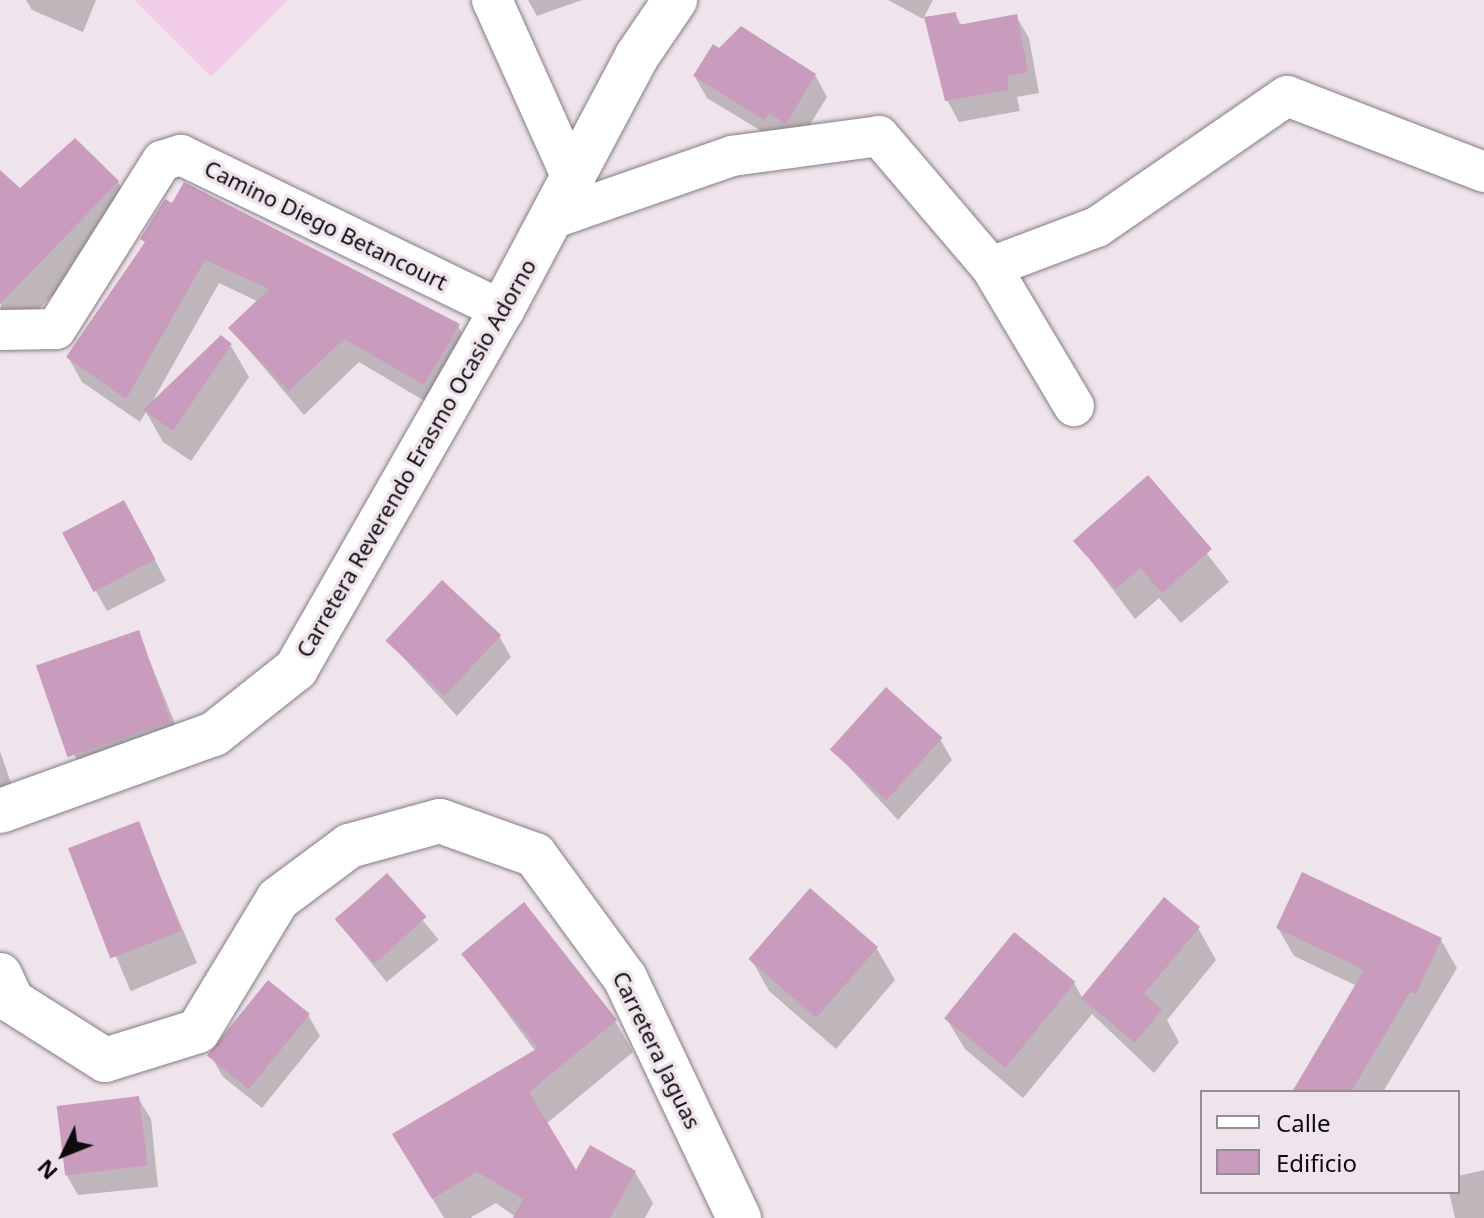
<!DOCTYPE html>
<html>
<head>
<meta charset="utf-8">
<style>
  body { margin:0 }
  #map { position:relative; width:1484px; height:1218px; overflow:hidden; background:#efe4ec; font-family:"Noto Sans",sans-serif }
  div>[style] { position:absolute }
  .green>* { inset:0; background:#f3cce8 }
  .shadow>* { inset:0; background:#0003; transform-origin:0 0 }
  .building>* { inset:0; background:#c99cbd; transform-origin:0 0 }
  .roads { filter:drop-shadow(0 0 2px #877d84) drop-shadow(0 0 2px #877d84) }
  .minor>* { height:40px; margin:-20px; padding:0 20px; transform-origin:20px; border-radius:20px; background:#fff }
  .tertiary>* { height:44px; margin:-22px; padding:0 22px; transform-origin:22px; border-radius:22px; background:#fff }
  span { translate:-50% -50%; white-space:nowrap; text-align:center; line-height:1.15; -webkit-text-stroke:7px #efe4ec; paint-order:stroke }
  .street-label { font-size:22px; color:#0e0b0d }
  .legend { position:absolute; left:1200px; top:1090px; width:260px; height:104px; box-sizing:border-box; background:#efe4ec; border:2px solid #958d93; margin:0; padding:10px 14px; list-style:none; font-size:24px; color:#0e0b0d }
  .legend li { display:flex; align-items:center; gap:16px; height:40px }
  .legend b { width:40px; border:2px solid #958d93 }
  .north { position:absolute; left:24px; top:1114px; width:80px; height:80px; -webkit-text-stroke:6px #efe4ec; paint-order:stroke; rotate:227deg; font-size:22px; font-weight:700; line-height:32px; text-align:center; color:#0e0b0d }
  .north::after { content:''; display:block; margin:auto; width:28px; height:36px; background:#0e0b0d; clip-path:polygon(50% 0,100% 100%,50% 72%,0 100%) }
</style>
</head>
<body>
<div id="map">
  <div class="green">
    <i style="clip-path:polygon(134px 0,288px 0,211px 77px)"></i>
  </div>
  <div class="shadow">
    <i style="clip-path:polygon(26px 0,96px 0,83px 32px,32px 10px)"></i>
    <i style="clip-path:polygon(528px 0,582px 0,537px 16px)"></i>
    <i style="clip-path:polygon(888px 0,933px 0,923px 19px)"></i>
    <i style="clip-path:polygon(955px 14px,962px 26px,1016px 16px,1029px 38px,1039px 93px,1017px 97px,1020px 111px,959px 122px,947px 100px)"></i>
    <i style="clip-path:polygon(815px 75px,827px 97px,798px 144px,776px 140px,707px 98px,695px 77px)"></i>
    <i style="clip-path:polygon(75px 141px,118px 182px,136px 214px,1px 346px,0 172px,20px 191px)"></i>
    <i style="clip-path:polygon(143px 239px,458px 326px,472px 351px,438px 409px,359px 362px,304px 415px,231px 329px,259px 302px,219px 283px,151px 404px,231px 346px,249px 377px,191px 461px,163px 442px,146px 412px,140px 422px,82px 382px,68px 357px,146px 244px)"></i>
    <i style="clip-path:polygon(1148px 478px,1229px 582px,1181px 623px,1159px 598px,1135px 619px,1076px 541px)"></i>
    <i style="clip-path:polygon(136px 524px,166px 581px,107px 611px,64px 534px)"></i>
    <i style="left:138px;top:632px;width:131px;height:105px;rotate:68deg"></i>
    <i style="clip-path:polygon(499px 636px,511px 657px,457px 716px,388px 641px)"></i>
    <i style="clip-path:polygon(940px 739px,952px 760px,898px 820px,832px 749px)"></i>
    <i style="clip-path:polygon(0 751px,18px 804px,0 810px)"></i>
    <i style="left:138px;top:824px;width:151px;height:72px;rotate:67deg"></i>
    <i style="left:387px;top:876px;width:82px;height:67px;rotate:51deg"></i>
    <i style="clip-path:polygon(1198px 928px,1216px 960px,1167px 1020px,1179px 1042px,1154px 1073px,1092px 1014px,1023px 1098px,965px 1049px,946px 1018px,1074px 983px,1083px 999px)"></i>
    <i style="clip-path:polygon(1278px 928px,1441px 940px,1457px 968px,1383px 1092px,1299px 1092px,1357px 986px,1294px 956px)"></i>
    <i style="clip-path:polygon(877px 949px,895px 980px,836px 1049px,769px 991px,751px 959px)"></i>
    <i style="clip-path:polygon(463px 954px,615px 1021px,633px 1052px,546px 1124px,577px 1174px,635px 1172px,653px 1203px,645px 1218px,517px 1218px,496px 1203px,470px 1218px,444px 1218px,413px 1166px,536px 1052px)"></i>
    <i style="clip-path:polygon(308px 1015px,320px 1036px,262px 1108px,223px 1077px,211px 1056px)"></i>
    <i style="clip-path:polygon(138px 1098px,151px 1119px,158px 1187px,78px 1195px,66px 1174px)"></i>
    <i style="clip-path:polygon(1484px 1170px,1484px 1218px,1455px 1218px,1449px 1192px,1458px 1192px,1458px 1176px)"></i>
  </div>
  <div class="building">
    <i style="clip-path:polygon(956px 12px,958px 25px,1017px 14px,1028px 72px,1007px 76px,1009px 90px,945px 101px,924px 17px)"></i>
    <i style="clip-path:polygon(741px 26px,816px 74px,786px 124px,769px 113px,764px 120px,693px 76px,713px 44px,719px 48px)"></i>
    <i style="clip-path:polygon(75px 138px,119px 181px,0 304px,0 170px,20px 188px)"></i>
    <i style="clip-path:polygon(184px 182px,460px 324px,424px 385px,344px 339px,289px 391px,228px 328px,269px 289px,205px 260px,126px 399px,66px 357px,145px 242px,140px 239px,165px 199px,172px 203px)"></i>
    <i style="clip-path:polygon(221px 335px,232px 344px,173px 431px,143px 410px)"></i>
    <i style="clip-path:polygon(1148px 475px,1212px 549px,1162px 593px,1140px 568px,1116px 589px,1073px 541px)"></i>
    <i style="left:124px;top:500px;width:67px;height:70px;rotate:62deg"></i>
    <i style="left:442px;top:580px;width:81px;height:83px;rotate:43deg"></i>
    <i style="left:139px;top:630px;width:97px;height:109px;rotate:71deg"></i>
    <i style="left:886px;top:687px;width:76px;height:84px;rotate:42deg"></i>
    <i style="left:139px;top:821px;width:118px;height:76px;rotate:69deg"></i>
    <i style="clip-path:polygon(1302px 872px,1442px 938px,1416px 994px,1410px 992px,1351px 1092px,1292px 1092px,1364px 970px,1276px 928px)"></i>
    <i style="left:387px;top:873px;width:59px;height:70px;rotate:48deg"></i>
    <i style="left:810px;top:888px;width:90px;height:94px;rotate:41deg"></i>
    <i style="clip-path:polygon(1164px 897px,1200px 927px,1144px 994px,1162px 1009px,1135px 1043px,1081px 998px)"></i>
    <i style="clip-path:polygon(524px 902px,617px 1020px,529px 1092px,576px 1170px,590px 1145px,636px 1171px,610px 1218px,513px 1218px,523px 1199px,477px 1172px,432px 1199px,392px 1134px,538px 1048px,461px 954px)"></i>
    <i style="left:1014px;top:932px;width:79px;height:111px;rotate:39deg"></i>
    <i style="left:268px;top:980px;width:54px;height:97px;rotate:39deg"></i>
    <i style="left:139px;top:1096px;width:70px;height:83px;rotate:83deg"></i>
  </div>
  <div class="roads">
    <div class="minor">
      <i style="left:492px;top:0;width:195px;rotate:65.8deg"></i>
      <i style="left:551px;top:219px;width:192px;rotate:-19.2deg"></i>
      <i style="left:732px;top:156px;width:148px;rotate:-7.7deg"></i>
      <i style="left:879px;top:136px;width:172px;rotate:49.5deg"></i>
      <i style="left:991px;top:267px;width:162px;rotate:59.2deg"></i>
      <i style="left:991px;top:267px;width:113px;rotate:-20.7deg"></i>
      <i style="left:1097px;top:227px;width:231px;rotate:-34.6deg"></i>
      <i style="left:1287px;top:96px;width:211px;rotate:21.1deg"></i>
      <i style="left:0;top:330px;width:56px;rotate:-1deg"></i>
      <i style="left:56px;top:329px;width:199px;rotate:-57.8deg"></i>
      <i style="left:162px;top:161px;width:20px;rotate:-18deg"></i>
      <i style="left:181px;top:155px;width:356px;rotate:25.8deg"></i>
    </div>
    <div class="tertiary">
      <i style="left:0;top:811px;width:227px;rotate:-19.8deg"></i>
      <i style="left:214px;top:734px;width:105px;rotate:-38.4deg"></i>
      <i style="left:296px;top:669px;width:414px;rotate:-60.2deg"></i>
      <i style="left:502px;top:310px;width:288px;rotate:-62deg"></i>
      <i style="left:637px;top:56px;width:68px;rotate:-55.8deg"></i>
      <i style="left:0;top:975px;width:29px;rotate:65deg"></i>
      <i style="left:12px;top:1001px;width:110px;rotate:32.4deg"></i>
      <i style="left:105px;top:1060px;width:97px;rotate:-17.3deg"></i>
      <i style="left:198px;top:1031px;width:154px;rotate:-58.8deg"></i>
      <i style="left:278px;top:899px;width:89px;rotate:-36.7deg"></i>
      <i style="left:349px;top:846px;width:94px;rotate:-15.4deg"></i>
      <i style="left:440px;top:821px;width:101px;rotate:19.7deg"></i>
      <i style="left:535px;top:855px;width:152px;rotate:53.8deg"></i>
      <i style="left:625px;top:978px;width:266px;rotate:64.6deg"></i>
    </div>
  </div>
  <div class="street-label">
    <span style="left:326px;top:225px;rotate:26deg">Camino Diego Betancourt</span>
    <span style="left:416px;top:458px;rotate:-60deg">Carretera Reverendo Erasmo Ocasio Adorno</span>
    <span style="left:657px;top:1050px;rotate:64deg">Carretera Jaguas</span>
  </div>
  <ul class="legend">
  <li><b style="height:10px;background:#fff"></b>Calle</li>
  <li><b style="height:22px;background:#c99cbd"></b>Edificio</li>
  </ul>
  <div class="north">N</div>
</div>
</body>
</html>
